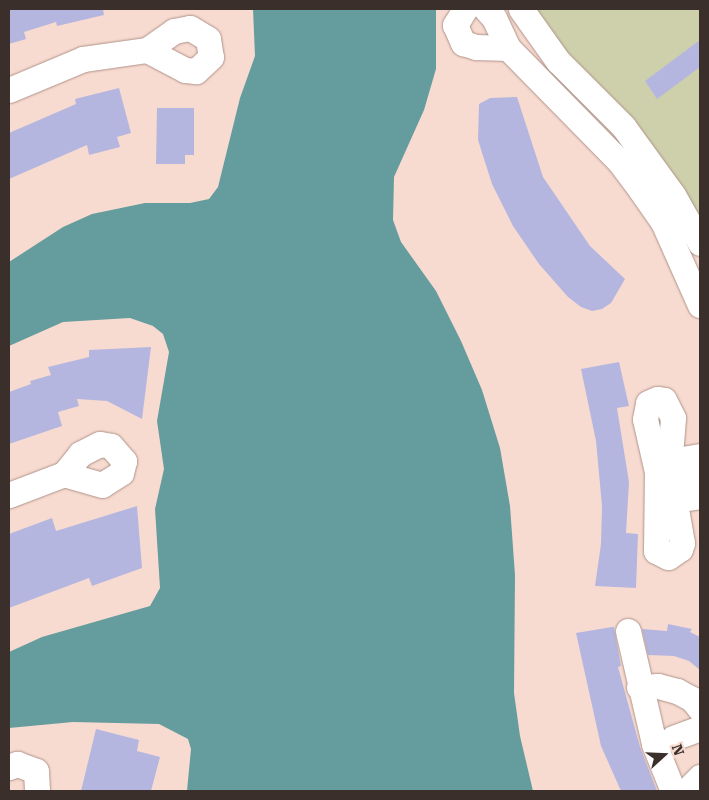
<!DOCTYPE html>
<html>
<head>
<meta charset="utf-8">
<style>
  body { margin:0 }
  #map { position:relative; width:709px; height:800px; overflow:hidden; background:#f8dbd0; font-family:"Roboto Serif",serif }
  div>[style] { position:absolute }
  .green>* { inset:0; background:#cdd0aa }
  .water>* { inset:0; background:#659c9d }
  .building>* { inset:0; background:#b5b6df }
  .roads { filter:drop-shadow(0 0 1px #af938a) drop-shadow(0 0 1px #af938a) }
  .minor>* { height:25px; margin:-12.5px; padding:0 12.5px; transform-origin:12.5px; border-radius:12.5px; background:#fff }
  span { translate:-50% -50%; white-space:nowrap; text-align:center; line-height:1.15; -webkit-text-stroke:4.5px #f8dbd0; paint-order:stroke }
  .frame { position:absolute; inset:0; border:10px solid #3a2f2b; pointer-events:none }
  .north { position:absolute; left:639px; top:730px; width:50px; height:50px; -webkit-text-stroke:4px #f8dbd0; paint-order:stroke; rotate:70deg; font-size:14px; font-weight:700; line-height:20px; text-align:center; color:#3a2f2b }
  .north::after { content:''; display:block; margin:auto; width:18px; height:22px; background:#3a2f2b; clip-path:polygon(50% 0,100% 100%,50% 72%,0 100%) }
</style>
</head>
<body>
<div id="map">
  <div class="green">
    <i style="clip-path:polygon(529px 9px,700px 9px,700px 232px)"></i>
  </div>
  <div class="water">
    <i style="clip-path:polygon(253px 9px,436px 9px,436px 69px,424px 110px,394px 177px,393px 220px,401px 242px,436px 291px,461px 341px,482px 390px,500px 448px,510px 506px,515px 575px,514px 693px,520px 736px,533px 791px,187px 791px,191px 749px,188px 739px,159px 724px,73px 722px,9px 728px,9px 652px,42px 637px,150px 606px,160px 588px,155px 509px,164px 469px,157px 421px,169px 352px,163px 334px,153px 326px,130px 318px,63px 322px,9px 346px,9px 262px,63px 227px,92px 214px,145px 203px,190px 203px,209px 199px,218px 187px,240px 98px,255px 56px)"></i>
  </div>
  <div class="building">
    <i style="clip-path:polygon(9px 9px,103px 9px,104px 15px,57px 26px,56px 22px,24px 32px,26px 39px,9px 44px)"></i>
    <i style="clip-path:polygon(700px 40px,700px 67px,657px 99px,645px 81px)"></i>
    <i style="clip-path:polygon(119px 88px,131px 133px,117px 137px,120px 147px,89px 155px,87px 145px,9px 179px,9px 133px,76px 104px,75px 99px)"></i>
    <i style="clip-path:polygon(517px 97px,543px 177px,590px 246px,625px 279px,611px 303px,602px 309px,592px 311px,581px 307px,568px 297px,539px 264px,513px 226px,492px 184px,478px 140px,479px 104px,490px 98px)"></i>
    <i style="clip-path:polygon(157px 108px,194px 108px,194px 155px,185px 155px,185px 164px,156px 164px)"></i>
    <i style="clip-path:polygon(151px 347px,142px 419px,107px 401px,77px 399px,79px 406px,58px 412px,62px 426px,9px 444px,9px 392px,31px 384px,30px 381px,51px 375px,48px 367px,89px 357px,89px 350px)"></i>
    <i style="clip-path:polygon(619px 362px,629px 406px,617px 408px,629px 482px,626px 533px,638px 534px,636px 588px,595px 586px,601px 544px,602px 506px,596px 441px,581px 369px)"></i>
    <i style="clip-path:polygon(137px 506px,142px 568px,92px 586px,89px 578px,9px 608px,9px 534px,52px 518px,56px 531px)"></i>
    <i style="clip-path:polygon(668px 624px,692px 629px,690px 632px,700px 637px,700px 670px,689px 661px,674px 656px,648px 655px,642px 629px,667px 631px)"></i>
    <i style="clip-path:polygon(612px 627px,614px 627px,621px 666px,618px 667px,640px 747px,657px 791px,621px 791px,601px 746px,576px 633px)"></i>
    <i style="clip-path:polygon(96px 729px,139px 740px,137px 751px,160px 757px,151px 791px,81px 791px)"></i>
  </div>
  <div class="roads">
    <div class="minor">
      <i style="left:465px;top:9px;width:19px;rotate:122deg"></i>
      <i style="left:455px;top:25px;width:20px;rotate:66deg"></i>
      <i style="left:463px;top:43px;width:14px;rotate:17deg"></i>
      <i style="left:476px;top:47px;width:32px;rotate:2deg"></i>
      <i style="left:508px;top:48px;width:33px;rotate:-115deg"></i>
      <i style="left:494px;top:18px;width:12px;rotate:-132deg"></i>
      <i style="left:521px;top:9px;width:64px;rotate:54.6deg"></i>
      <i style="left:558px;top:61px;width:92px;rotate:45deg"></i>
      <i style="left:623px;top:126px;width:85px;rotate:54.1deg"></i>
      <i style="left:673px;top:195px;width:55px;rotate:60.6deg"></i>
      <i style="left:508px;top:48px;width:158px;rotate:45.5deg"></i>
      <i style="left:619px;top:161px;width:35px;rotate:53deg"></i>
      <i style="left:640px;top:189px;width:40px;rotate:55.1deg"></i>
      <i style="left:663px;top:222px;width:91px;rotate:66deg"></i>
      <i style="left:9px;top:90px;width:80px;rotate:-22.7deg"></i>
      <i style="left:83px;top:59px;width:65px;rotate:-8deg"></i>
      <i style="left:147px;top:50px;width:33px;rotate:-35deg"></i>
      <i style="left:174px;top:31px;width:16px;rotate:-11deg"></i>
      <i style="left:190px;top:28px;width:21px;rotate:31deg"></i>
      <i style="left:208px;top:39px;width:18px;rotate:81deg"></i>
      <i style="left:211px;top:57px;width:21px;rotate:137deg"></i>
      <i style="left:196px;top:71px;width:11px;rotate:-175deg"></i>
      <i style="left:185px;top:70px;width:43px;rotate:-152.2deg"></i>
      <i style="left:657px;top:399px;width:7px;rotate:8deg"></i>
      <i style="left:664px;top:400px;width:20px;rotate:63deg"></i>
      <i style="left:673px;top:418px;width:51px;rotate:94.5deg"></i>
      <i style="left:669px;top:469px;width:75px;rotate:80deg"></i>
      <i style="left:682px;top:543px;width:6px;rotate:108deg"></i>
      <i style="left:680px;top:549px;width:14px;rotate:146deg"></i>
      <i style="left:668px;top:557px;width:13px;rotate:-153deg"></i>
      <i style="left:656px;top:551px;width:79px;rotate:-89.3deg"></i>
      <i style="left:657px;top:472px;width:54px;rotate:-102.8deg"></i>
      <i style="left:645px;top:419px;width:16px;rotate:-79deg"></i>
      <i style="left:648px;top:403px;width:10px;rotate:-24deg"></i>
      <i style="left:669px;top:469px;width:16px;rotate:30deg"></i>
      <i style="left:683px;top:477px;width:17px;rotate:-7deg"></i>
      <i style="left:659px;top:472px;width:10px;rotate:-17deg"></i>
      <i style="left:669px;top:469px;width:16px;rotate:-38deg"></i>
      <i style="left:682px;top:459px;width:18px;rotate:-9deg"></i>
      <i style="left:9px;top:495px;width:59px;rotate:-20.9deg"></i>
      <i style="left:64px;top:474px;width:26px;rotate:-51deg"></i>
      <i style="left:80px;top:454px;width:22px;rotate:-27deg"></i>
      <i style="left:100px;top:444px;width:11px;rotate:10deg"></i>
      <i style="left:111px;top:446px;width:20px;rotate:49deg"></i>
      <i style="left:124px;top:461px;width:12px;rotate:104deg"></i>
      <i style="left:121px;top:473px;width:22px;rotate:148deg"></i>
      <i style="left:102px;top:485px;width:40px;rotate:-164deg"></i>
      <i style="left:688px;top:498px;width:12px;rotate:-9deg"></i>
      <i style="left:628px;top:631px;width:116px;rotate:77deg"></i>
      <i style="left:654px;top:744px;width:51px;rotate:68deg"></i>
      <i style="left:639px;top:687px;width:19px;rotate:-3deg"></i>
      <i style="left:658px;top:686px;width:20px;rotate:15deg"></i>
      <i style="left:677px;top:691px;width:17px;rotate:28deg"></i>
      <i style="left:692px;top:699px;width:13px;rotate:51deg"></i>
      <i style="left:673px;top:738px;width:29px;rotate:-20deg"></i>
      <i style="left:9px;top:767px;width:9px;rotate:-21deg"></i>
      <i style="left:17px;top:764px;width:20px;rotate:20deg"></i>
      <i style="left:36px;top:771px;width:20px;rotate:87deg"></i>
      <i style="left:686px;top:791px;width:20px;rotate:-45deg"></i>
    </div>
  </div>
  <div class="frame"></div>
  <div class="north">N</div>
</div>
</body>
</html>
